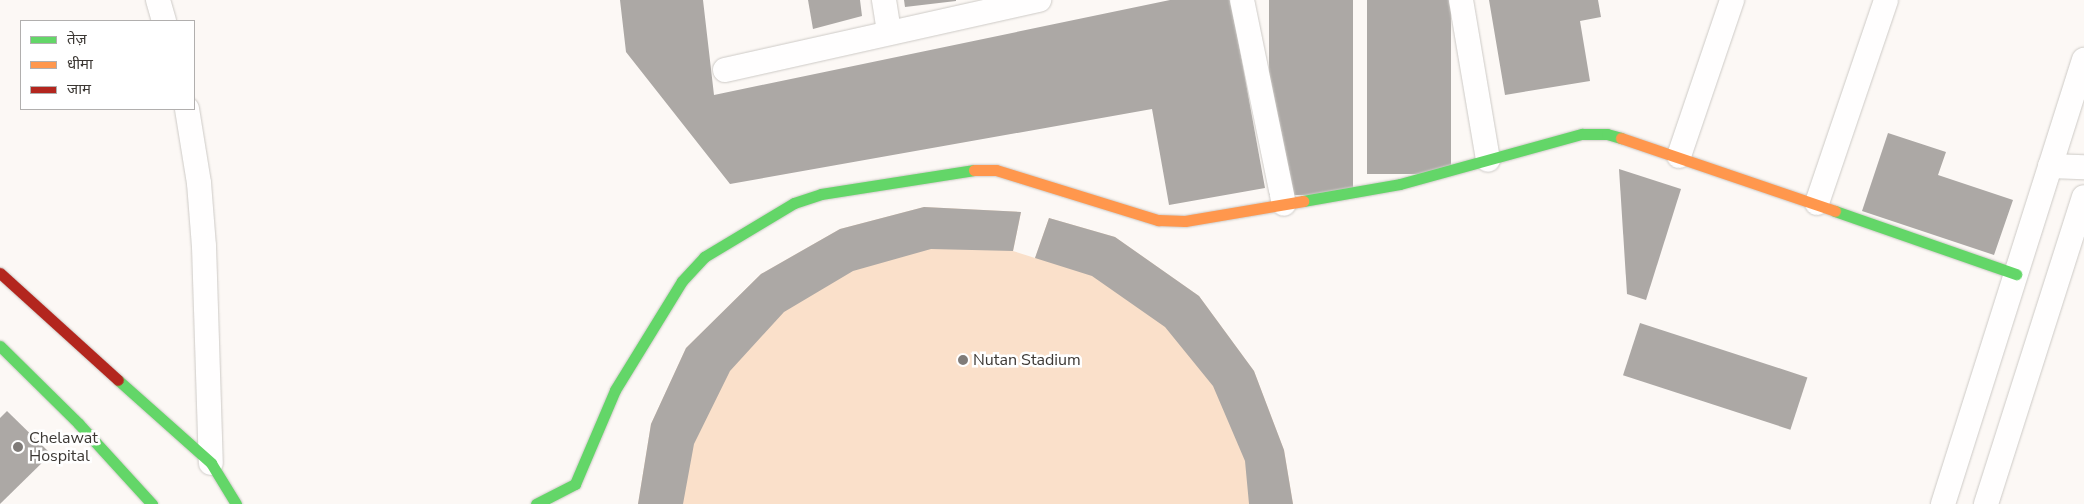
<!DOCTYPE html>
<html>
<head>
<meta charset="utf-8">
<style>
  body { margin:0 }
  #map { position:relative; width:2084px; height:504px; overflow:hidden; background:#fcf8f5; font-family:"Nunito Sans","Noto Sans Devanagari",sans-serif }
  div>[style] { position:absolute }
  .green>* { inset:0; background:#fae0ca }
  .building>* { inset:0; background:#aca8a5; transform-origin:0 0 }
  .roads { filter:drop-shadow(0 0 1px #cdcac6) drop-shadow(0 0 1px #cdcac6) }
  .street>* { height:24px; margin:-12px; padding:0 12px; transform-origin:12px; border-radius:12px; background:#fffefe }
  .fast>* { height:11px; margin:-5.5px; padding:0 5.5px; transform-origin:5.5px; border-radius:5.5px; background:#63d668 }
  .slow>* { height:11px; margin:-5.5px; padding:0 5.5px; transform-origin:5.5px; border-radius:5.5px; background:#ff974d }
  .jam>* { height:11px; margin:-5.5px; padding:0 5.5px; transform-origin:5.5px; border-radius:5.5px; background:#b3261e }
  .dots>* { width:14px; height:14px; translate:-50% -50%; box-sizing:border-box; border:2px solid #fff; border-radius:50% }
  span { translate:-50% -50%; white-space:nowrap; text-align:center; line-height:1.15; -webkit-text-stroke:5px #fff; paint-order:stroke }
  .poi-label { font-size:16px; color:#3c3834 }
  .left { translate:0 -50%; text-align:left }
  .legend { position:absolute; left:20px; top:20px; width:175px; height:90px; box-sizing:border-box; background:#fff; border:1px solid #b1afae; margin:0; padding:6px 9px; list-style:none; font-size:15px; color:#3c3834 }
  .legend li { display:flex; align-items:center; gap:10px; height:25px }
  .legend b { width:25px; border:1px solid #b1afae }
</style>
</head>
<body>
<div id="map">
  <div class="green">
    <i style="clip-path:polygon(924px 207px,1021px 212px,1013px 251px,1035px 258px,1049px 218px,1115px 237px,1199px 296px,1254px 371px,1284px 450px,1293px 504px,638px 504px,651px 424px,686px 348px,761px 274px,840px 229px)"></i>
  </div>
  <div class="building">
    <i style="clip-path:polygon(620px 0,703px 0,714px 95px,1170px 0,1231px 0,1265px 188px,1169px 205px,1152px 109px,730px 184px,626px 52px)"></i>
    <i style="clip-path:polygon(808px 0,860px 0,862px 16px,813px 29px)"></i>
    <i style="clip-path:polygon(904px 0,956px 0,956px 1px,905px 7px)"></i>
    <i style="left:1269px;top:0;width:84px;height:195px"></i>
    <i style="left:1367px;top:0;width:84px;height:174px"></i>
    <i style="clip-path:polygon(1489px 0,1598px 0,1601px 17px,1580px 21px,1590px 81px,1505px 95px)"></i>
    <i style="clip-path:polygon(1888px 133px,1946px 152px,1938px 175px,2013px 200px,1994px 255px,1862px 211px)"></i>
    <i style="clip-path:polygon(1619px 169px,1681px 189px,1646px 300px,1627px 294px)"></i>
    <i style="clip-path:polygon(924px 207px,1021px 212px,1013px 251px,931px 249px,853px 271px,784px 312px,730px 371px,694px 444px,683px 504px,638px 504px,651px 424px,686px 348px,761px 274px,840px 229px)"></i>
    <i style="clip-path:polygon(1049px 218px,1115px 237px,1199px 296px,1254px 371px,1284px 450px,1293px 504px,1249px 504px,1245px 461px,1213px 386px,1165px 327px,1092px 276px,1035px 258px)"></i>
    <i style="left:1640px;top:323px;width:176px;height:55px;rotate:18deg"></i>
    <i style="clip-path:polygon(7px 411px,51px 454px,0 504px,0 418px)"></i>
  </div>
  <div class="roads">
    <div class="street">
      <i style="left:158px;top:0;width:22px;rotate:74deg"></i>
      <i style="left:884px;top:0;width:33px;rotate:81deg"></i>
      <i style="left:1242px;top:0;width:208px;rotate:78.4deg"></i>
      <i style="left:1461px;top:0;width:162px;rotate:80.4deg"></i>
      <i style="left:725px;top:70px;width:322px;rotate:-12.6deg"></i>
      <i style="left:187px;top:109px;width:75px;rotate:80.8deg"></i>
      <i style="left:199px;top:183px;width:63px;rotate:85.5deg"></i>
      <i style="left:204px;top:246px;width:217px;rotate:88.2deg"></i>
      <i style="left:1679px;top:156px;width:165px;rotate:-71.2deg"></i>
      <i style="left:2050px;top:166px;width:34px;rotate:2deg"></i>
      <i style="left:1817px;top:203px;width:214px;rotate:-71.2deg"></i>
      <i style="left:1943px;top:504px;width:466px;rotate:-72.4deg"></i>
      <i style="left:1986px;top:504px;width:322px;rotate:-72.3deg"></i>
    </div>
    <div class="fast">
      <i style="left:1303px;top:201px;width:98px;rotate:-9.9deg"></i>
      <i style="left:1400px;top:184px;width:189px;rotate:-15.4deg"></i>
      <i style="left:1582px;top:134px;width:25px"></i>
      <i style="left:1607px;top:134px;width:15px;rotate:16deg"></i>
      <i style="left:1835px;top:211px;width:192px;rotate:19.2deg"></i>
      <i style="left:0;top:346px;width:110px;rotate:44.6deg"></i>
      <i style="left:78px;top:423px;width:110px;rotate:47.6deg"></i>
      <i style="left:118px;top:380px;width:125px;rotate:41.7deg"></i>
      <i style="left:211px;top:463px;width:48px;rotate:58.6deg"></i>
      <i style="left:536px;top:504px;width:44px;rotate:-27.1deg"></i>
      <i style="left:575px;top:484px;width:102px;rotate:-66.9deg"></i>
      <i style="left:615px;top:390px;width:128px;rotate:-58.4deg"></i>
      <i style="left:682px;top:281px;width:33px;rotate:-47deg"></i>
      <i style="left:704px;top:257px;width:105px;rotate:-31deg"></i>
      <i style="left:794px;top:203px;width:28px;rotate:-18deg"></i>
      <i style="left:821px;top:194px;width:155px;rotate:-8.9deg"></i>
    </div>
    <div class="slow">
      <i style="left:1621px;top:138px;width:226px;rotate:18.8deg"></i>
      <i style="left:974px;top:170px;width:22px"></i>
      <i style="left:996px;top:170px;width:170px;rotate:17.2deg"></i>
      <i style="left:1158px;top:220px;width:27px;rotate:2deg"></i>
      <i style="left:1185px;top:221px;width:120px;rotate:-9.6deg"></i>
    </div>
    <div class="jam">
      <i style="left:0;top:273px;width:159px;rotate:42.2deg"></i>
    </div>
  </div>
  <div class="dots">
    <i style="left:963px;top:360px;background:#7f7b78"></i>
    <i style="left:18px;top:447px;background:#7f7b78"></i>
  </div>
  <div class="poi-label">
    <span class="left" style="left:973px;top:360px">Nutan Stadium</span>
    <span class="left" style="left:29px;top:447px">Chelawat<br>Hospital</span>
  </div>
  <ul class="legend">
  <li><b style="height:6px;background:#63d668"></b>तेज़</li>
  <li><b style="height:6px;background:#ff974d"></b>धीमा</li>
  <li><b style="height:6px;background:#b3261e"></b>जाम</li>
  </ul>
</div>
</body>
</html>
